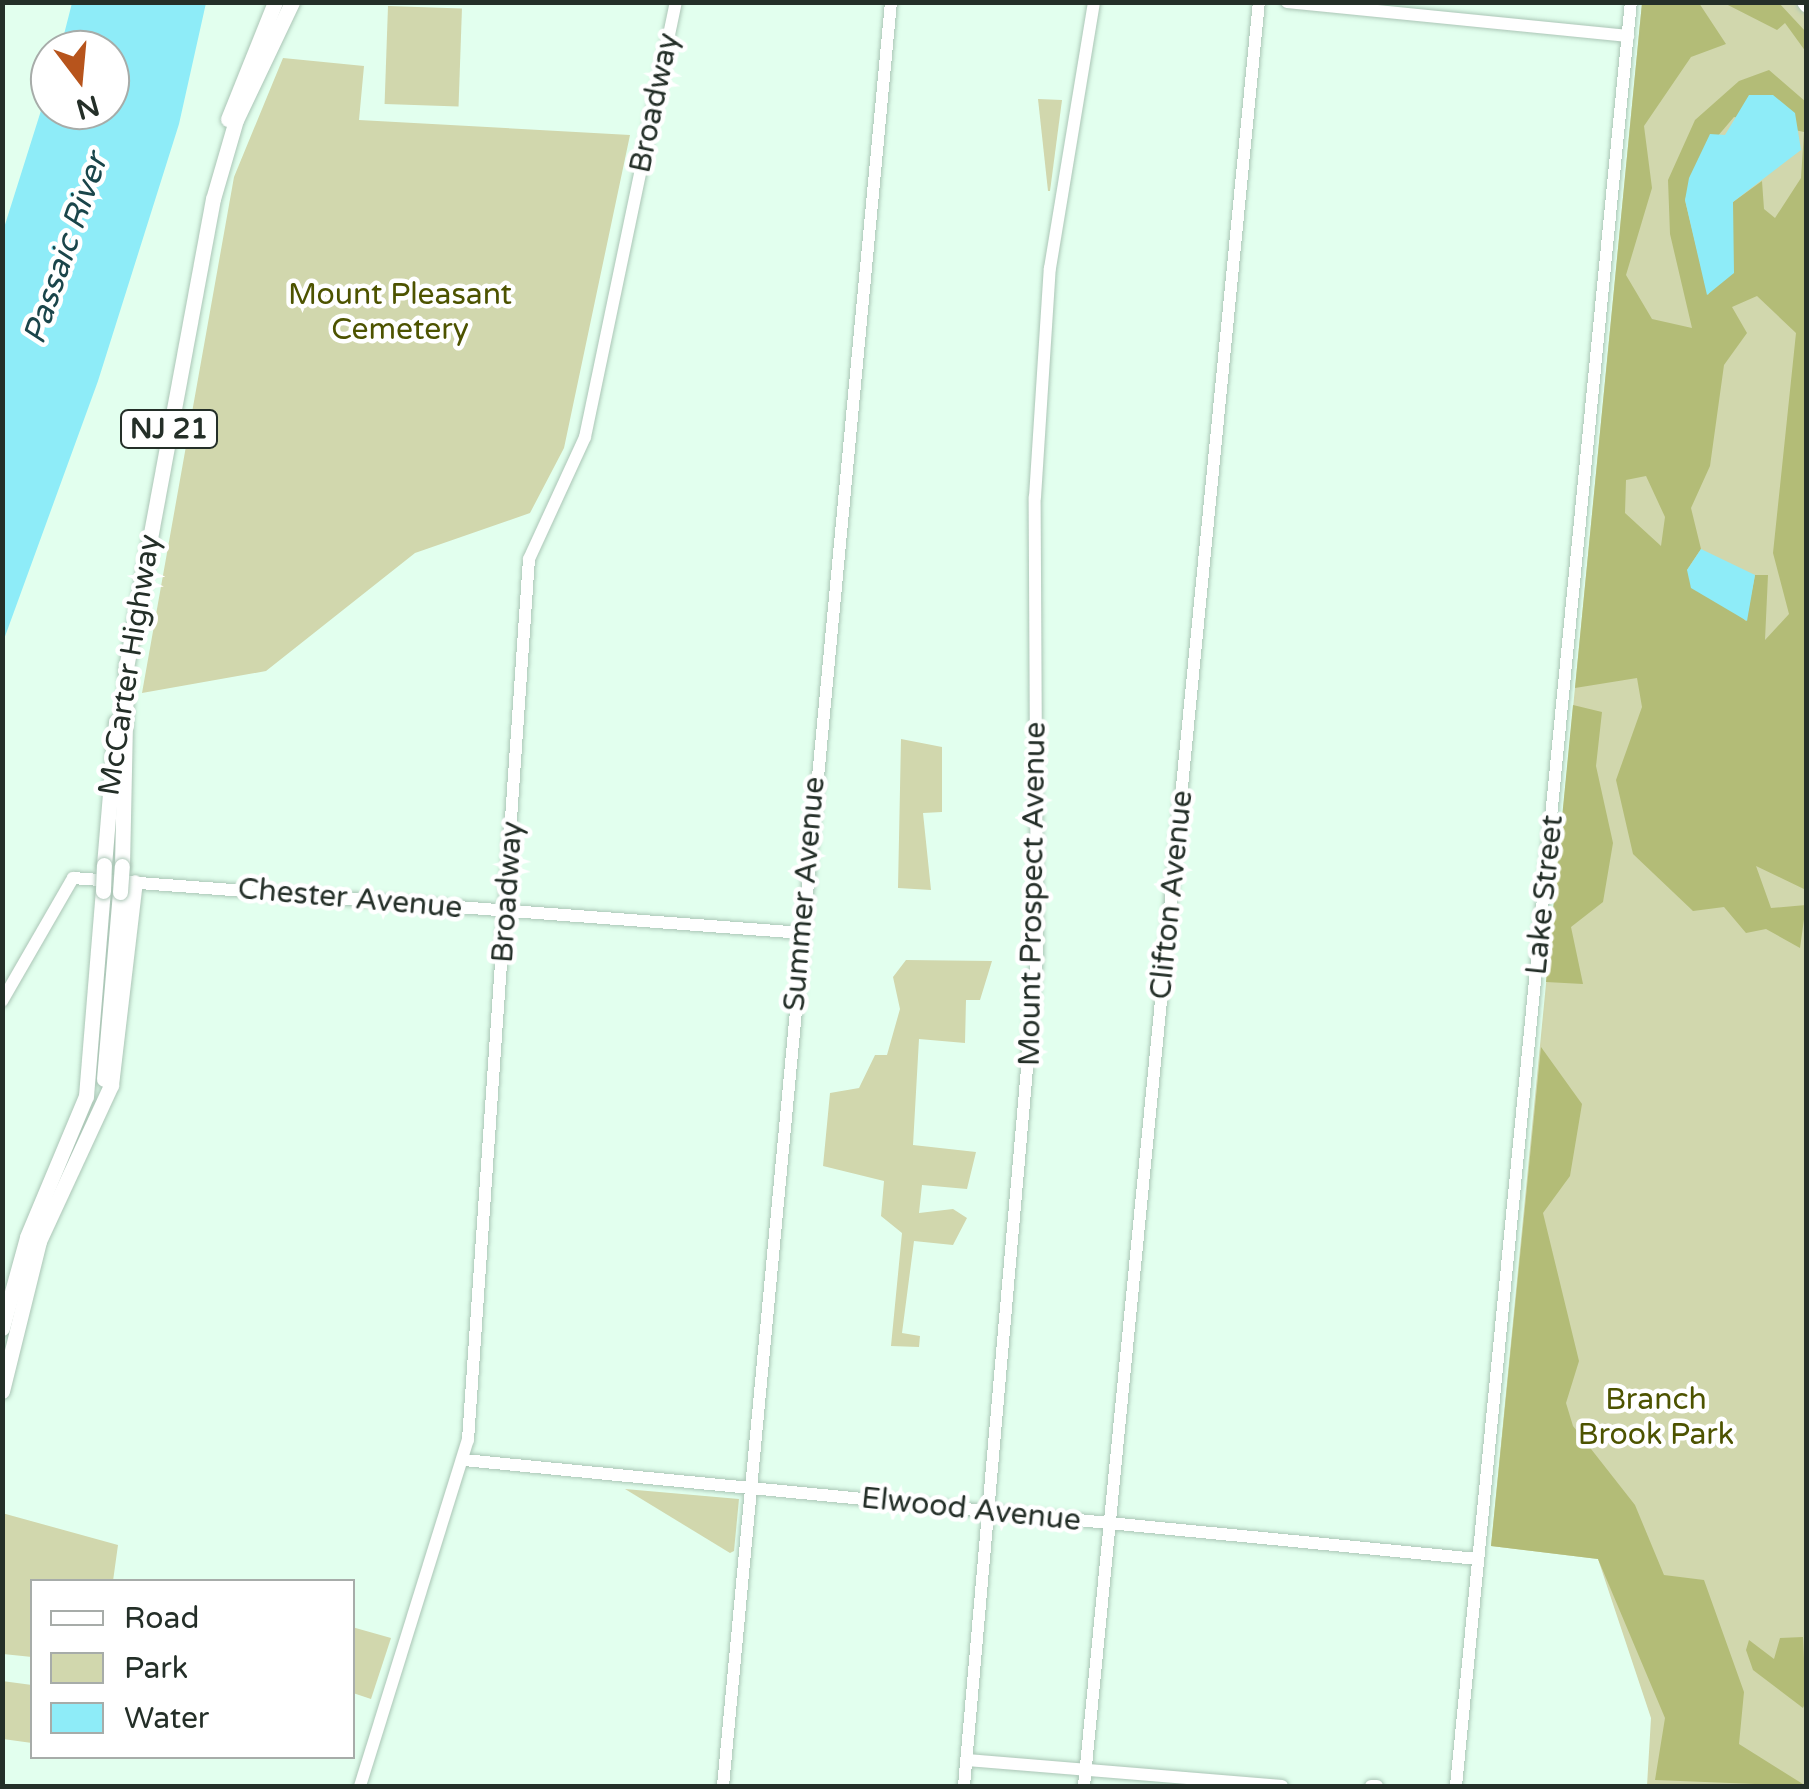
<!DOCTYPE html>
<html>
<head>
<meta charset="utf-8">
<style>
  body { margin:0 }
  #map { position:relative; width:1809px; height:1789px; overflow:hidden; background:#e2ffee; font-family:"Varela Round",sans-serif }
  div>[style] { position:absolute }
  .green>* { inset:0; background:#d1d7ad; transform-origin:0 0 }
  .forest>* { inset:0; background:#b3bc77 }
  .water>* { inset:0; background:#8eecf8 }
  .roads { filter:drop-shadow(0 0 2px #abc6b6) drop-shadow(0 0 2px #abc6b6) }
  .secondary>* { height:12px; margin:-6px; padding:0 6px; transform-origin:6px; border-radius:6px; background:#fff }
  .primary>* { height:14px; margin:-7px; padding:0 7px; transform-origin:7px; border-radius:7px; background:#fff }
  .highway>* { height:15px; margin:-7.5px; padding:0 7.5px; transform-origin:7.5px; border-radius:7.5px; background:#fff }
  .bridges { filter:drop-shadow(0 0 2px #abc6b6) drop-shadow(0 0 2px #abc6b6) }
  .highway-bridge>* { height:15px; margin:-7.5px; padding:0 7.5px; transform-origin:7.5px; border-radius:7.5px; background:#fff }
  span { translate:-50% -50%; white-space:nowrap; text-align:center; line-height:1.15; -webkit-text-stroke:9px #fff; paint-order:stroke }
  .shield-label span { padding:2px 8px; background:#fff; border:2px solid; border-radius:8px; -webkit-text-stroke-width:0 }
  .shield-label { font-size:28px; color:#242f28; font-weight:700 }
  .street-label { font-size:30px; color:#242f28 }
  .park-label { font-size:30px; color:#4d5300 }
  .water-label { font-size:32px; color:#1a454a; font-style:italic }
  .frame { position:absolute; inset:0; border:5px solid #242f28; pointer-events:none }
  .legend { position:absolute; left:30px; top:1579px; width:325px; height:180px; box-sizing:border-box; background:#fff; border:2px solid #a7aca9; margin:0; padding:12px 18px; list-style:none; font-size:30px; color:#242f28 }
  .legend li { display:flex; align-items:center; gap:20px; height:50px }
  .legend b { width:50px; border:2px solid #a7aca9 }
  .north { position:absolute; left:30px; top:30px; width:100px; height:100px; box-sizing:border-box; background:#fff; border:2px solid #a7aca9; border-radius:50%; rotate:164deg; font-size:28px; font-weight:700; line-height:40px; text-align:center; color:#242f28 }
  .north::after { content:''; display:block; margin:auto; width:35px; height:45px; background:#b7541c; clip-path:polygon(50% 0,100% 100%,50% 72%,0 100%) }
</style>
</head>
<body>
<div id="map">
  <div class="green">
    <i style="clip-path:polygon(1642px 3px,1806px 3px,1806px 1786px,1647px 1786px,1651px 1718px,1598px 1559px,1491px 1546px)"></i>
    <i style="left:388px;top:6px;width:74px;height:98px;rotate:2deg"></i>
    <i style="clip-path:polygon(283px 58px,364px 66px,359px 120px,630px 135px,564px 448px,530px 513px,415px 553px,266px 671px,142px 693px,234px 177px)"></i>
    <i style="clip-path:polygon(1038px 99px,1062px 100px,1050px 191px,1048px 191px)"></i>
    <i style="clip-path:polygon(901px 739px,942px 747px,942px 812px,923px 813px,931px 890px,898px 888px)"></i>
    <i style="clip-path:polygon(906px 960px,992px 961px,980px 1000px,966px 1000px,965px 1043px,919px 1039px,913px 1145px,976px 1152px,967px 1189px,922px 1185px,919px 1213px,953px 1209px,967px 1218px,953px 1245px,914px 1241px,902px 1333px,920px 1336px,919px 1347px,891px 1346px,902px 1233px,881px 1216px,884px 1181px,823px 1166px,830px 1093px,859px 1088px,875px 1055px,887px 1055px,900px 1009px,893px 977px)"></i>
    <i style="clip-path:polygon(625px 1489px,739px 1499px,734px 1551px,730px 1553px)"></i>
    <i style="clip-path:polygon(2px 1513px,118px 1545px,113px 1581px,32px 1582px,32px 1657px,3px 1654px)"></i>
    <i style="clip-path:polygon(352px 1627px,391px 1638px,371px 1699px,353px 1693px)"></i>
    <i style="clip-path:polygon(2px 1681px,32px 1685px,32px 1743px,3px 1739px)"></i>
  </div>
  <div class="forest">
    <i style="clip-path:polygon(evenodd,1642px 3px,1699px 3px,1726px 44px,1691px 57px,1644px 126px,1652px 188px,1626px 275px,1652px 319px,1692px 328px,1670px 234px,1668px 180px,1695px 120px,1739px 81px,1769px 70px,1806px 102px,1806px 890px,1756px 866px,1771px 908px,1806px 905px,1800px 948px,1766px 929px,1746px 933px,1724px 907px,1693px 911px,1633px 854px,1616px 780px,1642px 707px,1637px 678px,1575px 688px,1642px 3px,1734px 117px,1804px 132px,1801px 178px,1775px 218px,1764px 209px,1762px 181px,1733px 202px,1733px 248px,1708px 295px,1685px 200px,1699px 158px,1734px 117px,1642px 3px,1757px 296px,1796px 333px,1773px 553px,1789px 614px,1765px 640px,1768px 575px,1755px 575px,1746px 621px,1687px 570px,1701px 549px,1691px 508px,1710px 466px,1724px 365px,1747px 333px,1732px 307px,1757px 296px,1642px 3px,1646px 476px,1665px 517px,1661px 546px,1625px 513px,1626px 480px,1646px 476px)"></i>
    <i style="clip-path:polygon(1724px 3px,1779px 3px,1806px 32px,1806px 52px,1785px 23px,1777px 30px)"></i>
    <i style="clip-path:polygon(1573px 705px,1602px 712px,1596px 766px,1613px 843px,1603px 902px,1571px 927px,1583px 984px,1546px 982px)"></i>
    <i style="clip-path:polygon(1541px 1047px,1582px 1104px,1570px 1176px,1543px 1213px,1579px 1361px,1566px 1403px,1573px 1426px,1635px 1505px,1664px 1575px,1704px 1580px,1744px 1692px,1739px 1744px,1806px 1786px,1655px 1780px,1665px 1718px,1598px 1559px,1491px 1546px)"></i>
    <i style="clip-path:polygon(1803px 1637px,1806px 1701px,1803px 1708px,1753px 1670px,1746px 1650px,1749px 1640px,1774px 1659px,1780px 1638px)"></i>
  </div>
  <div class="water">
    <i style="clip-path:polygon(72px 3px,206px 3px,179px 124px,98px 381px,3px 642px,3px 231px,50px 82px,50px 110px,110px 110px,110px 50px,60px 50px)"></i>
    <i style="clip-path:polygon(1749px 95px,1773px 95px,1795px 113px,1801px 150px,1733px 202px,1734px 273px,1707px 295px,1685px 200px,1689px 178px,1710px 134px,1725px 135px)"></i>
    <i style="clip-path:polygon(1701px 549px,1755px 575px,1747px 621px,1691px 588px,1687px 570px)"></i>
  </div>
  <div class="roads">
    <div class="secondary">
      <i style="left:1287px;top:2px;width:343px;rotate:5.7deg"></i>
      <i style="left:2px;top:1001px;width:142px;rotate:-60deg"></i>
      <i style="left:73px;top:878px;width:731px;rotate:4.31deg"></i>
      <i style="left:464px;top:1460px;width:1019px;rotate:5.58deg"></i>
      <i style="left:967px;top:1760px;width:316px;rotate:4.7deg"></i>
      <i style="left:360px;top:1786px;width:362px;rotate:-72.7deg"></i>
      <i style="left:468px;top:1440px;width:883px;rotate:-86.04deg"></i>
      <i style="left:529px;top:559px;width:134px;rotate:-65.3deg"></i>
      <i style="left:585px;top:437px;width:444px;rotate:-78.2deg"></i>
      <i style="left:723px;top:1786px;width:1792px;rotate:-84.62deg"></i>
      <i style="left:964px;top:1786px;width:834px;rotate:-84.98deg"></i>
      <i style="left:1037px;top:955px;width:458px;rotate:-90.3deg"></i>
      <i style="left:1035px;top:497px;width:229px;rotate:-86.3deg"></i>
      <i style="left:1050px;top:268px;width:270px;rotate:-80.6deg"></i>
      <i style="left:1084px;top:1786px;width:1793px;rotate:-84.4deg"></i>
      <i style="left:1371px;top:1786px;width:6px"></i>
      <i style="left:1456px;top:1786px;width:1793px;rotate:-84.4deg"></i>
    </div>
    <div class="primary">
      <i style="left:1804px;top:2px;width:4px;rotate:56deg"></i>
    </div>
    <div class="highway">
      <i style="left:228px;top:119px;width:126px;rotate:-68.1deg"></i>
      <i style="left:104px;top:865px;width:144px;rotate:-85.2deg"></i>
      <i style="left:122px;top:866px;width:198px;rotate:-88.8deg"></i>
      <i style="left:126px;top:668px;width:477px;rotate:-79.5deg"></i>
      <i style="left:213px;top:199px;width:82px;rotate:-73.8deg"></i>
      <i style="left:236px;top:120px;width:131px;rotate:-64.6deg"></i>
      <i style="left:104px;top:1079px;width:188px;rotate:-85.1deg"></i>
      <i style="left:2px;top:1328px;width:94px;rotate:-74.6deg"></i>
      <i style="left:27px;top:1237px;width:153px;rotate:-67.3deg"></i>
      <i style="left:86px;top:1096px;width:206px;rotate:-85.3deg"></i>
      <i style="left:2px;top:1391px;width:154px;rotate:-76.1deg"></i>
      <i style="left:39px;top:1241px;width:172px;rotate:-65.2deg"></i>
      <i style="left:111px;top:1085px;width:204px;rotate:-83.3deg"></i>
    </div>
  </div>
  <div class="bridges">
    <div class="highway-bridge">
      <i style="left:103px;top:891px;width:26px;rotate:-88deg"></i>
      <i style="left:120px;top:892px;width:26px;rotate:-86deg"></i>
    </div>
  </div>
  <div class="shield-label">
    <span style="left:169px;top:429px">NJ 21</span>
  </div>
  <div class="street-label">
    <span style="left:655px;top:103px;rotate:-78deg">Broadway</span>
    <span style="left:130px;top:665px;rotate:-81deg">McCarter Highway</span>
    <span style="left:508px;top:892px;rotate:-86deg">Broadway</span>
    <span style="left:805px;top:894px;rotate:-85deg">Summer Avenue</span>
    <span style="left:1033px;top:894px;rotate:-89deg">Mount Prospect Avenue</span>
    <span style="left:1172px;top:895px;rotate:-84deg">Clifton Avenue</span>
    <span style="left:1545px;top:895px;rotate:-84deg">Lake Street</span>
    <span style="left:350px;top:899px;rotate:5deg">Chester Avenue</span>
    <span style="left:971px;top:1510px;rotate:6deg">Elwood Avenue</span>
  </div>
  <div class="park-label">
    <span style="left:400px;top:312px">Mount Pleasant<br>Cemetery</span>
    <span style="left:1656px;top:1417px">Branch<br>Brook Park</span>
  </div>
  <div class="water-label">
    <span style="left:66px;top:249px;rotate:-71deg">Passaic River</span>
  </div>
  <div class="frame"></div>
  <ul class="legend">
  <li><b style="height:12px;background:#fff"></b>Road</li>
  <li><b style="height:28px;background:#d1d7ad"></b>Park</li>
  <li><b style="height:28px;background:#8eecf8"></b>Water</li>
  </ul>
  <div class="north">N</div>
</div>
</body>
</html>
